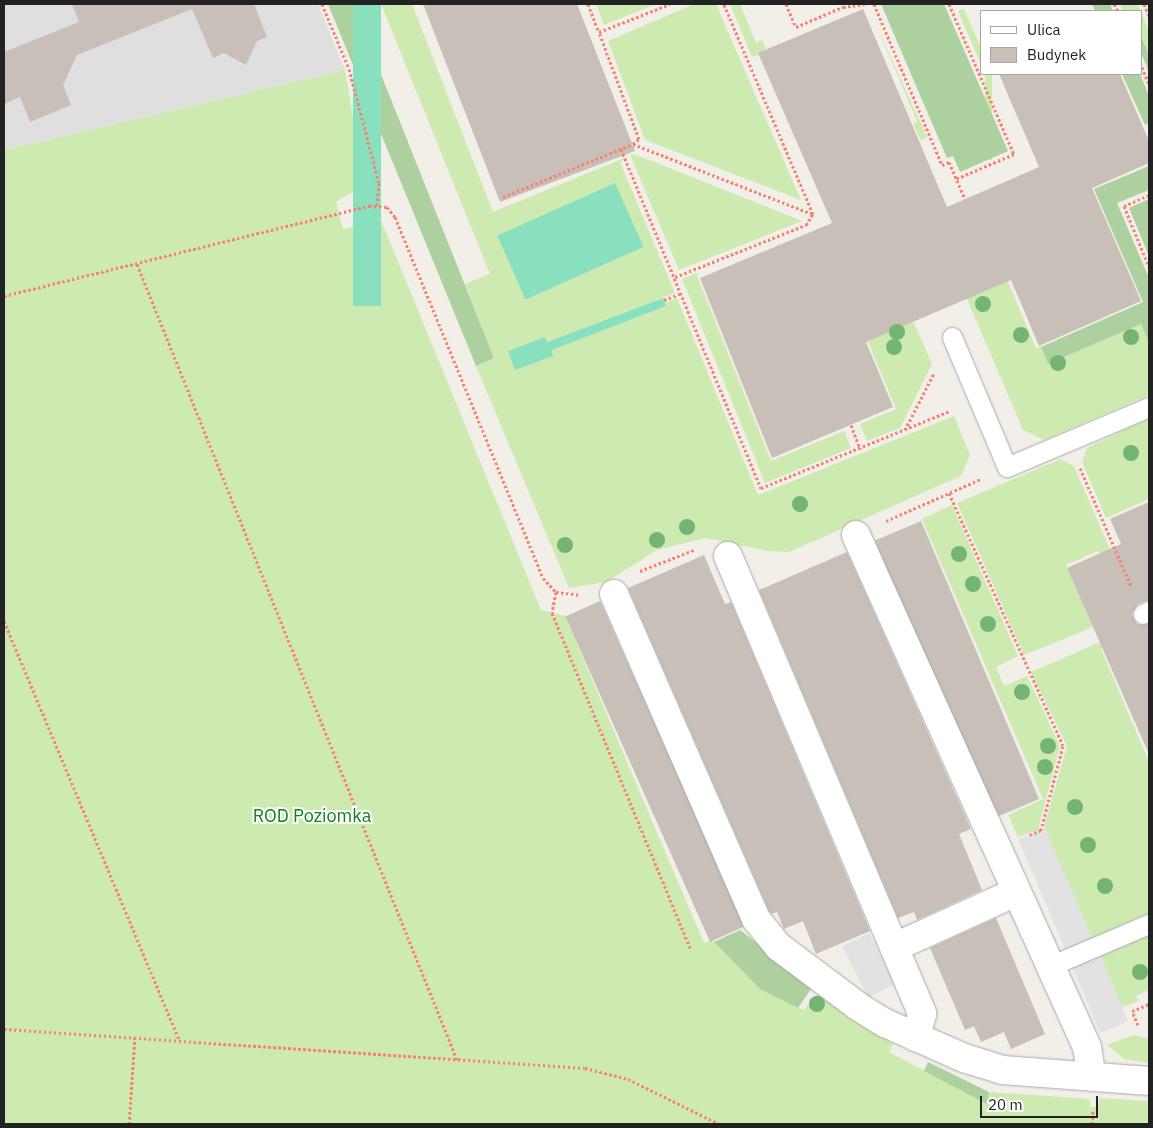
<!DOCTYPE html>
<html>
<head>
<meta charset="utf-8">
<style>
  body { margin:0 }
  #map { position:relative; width:1153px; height:1128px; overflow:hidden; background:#f2efe9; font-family:"IBM Plex Sans",sans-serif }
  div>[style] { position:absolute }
  .residential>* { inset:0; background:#e0dfdf }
  .grass>* { inset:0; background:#cdebb0; transform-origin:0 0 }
  .forest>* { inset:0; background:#add19e }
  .pitch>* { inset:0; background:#88e0be; transform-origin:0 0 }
  .parking>* { inset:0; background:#e2e2e2; transform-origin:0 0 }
  .building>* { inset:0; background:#c7bfb8; transform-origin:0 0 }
  .path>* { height:3px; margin-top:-1.5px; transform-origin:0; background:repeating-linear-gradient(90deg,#fa8072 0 2.5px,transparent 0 5px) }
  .roads { filter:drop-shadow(0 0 1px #a9a9a9) drop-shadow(0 0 1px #a9a9a9) }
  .lane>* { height:19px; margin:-9.5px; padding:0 9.5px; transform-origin:9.5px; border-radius:9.5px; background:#fff }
  .street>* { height:28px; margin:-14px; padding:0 14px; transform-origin:14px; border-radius:14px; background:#fff }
  .trees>* { width:16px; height:16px; margin:-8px; border-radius:50%; background:#74b475 }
  span { translate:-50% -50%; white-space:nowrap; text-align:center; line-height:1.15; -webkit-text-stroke:4px #fff; paint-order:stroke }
  .park-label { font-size:18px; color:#0c8416 }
  .frame { position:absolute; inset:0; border:5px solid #222; pointer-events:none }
  .legend { position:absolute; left:980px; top:10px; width:162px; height:65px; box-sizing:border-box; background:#fff; border:1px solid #a7a7a7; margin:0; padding:6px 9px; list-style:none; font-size:15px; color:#222 }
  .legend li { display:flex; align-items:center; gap:10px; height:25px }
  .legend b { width:25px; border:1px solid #a7a7a7 }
  .scale { position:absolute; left:980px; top:1096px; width:118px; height:22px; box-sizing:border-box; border:2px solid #222; border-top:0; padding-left:6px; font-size:15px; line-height:18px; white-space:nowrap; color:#222; -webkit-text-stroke:4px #fff; paint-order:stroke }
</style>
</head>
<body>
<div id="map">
  <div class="residential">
    <i style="clip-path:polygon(4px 4px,318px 4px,345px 70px,4px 150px)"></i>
  </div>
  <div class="grass">
    <i style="clip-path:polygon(381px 4px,412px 4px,493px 212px,634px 154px,802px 221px,679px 270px,630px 155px,620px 162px,675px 293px,547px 342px,545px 337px,508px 351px,515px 370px,553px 355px,551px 350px,666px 306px,665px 303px,677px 298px,758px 495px,954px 416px,970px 455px,961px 476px,789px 552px,767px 551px,705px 538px,657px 550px,606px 582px,569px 588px,476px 366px,494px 358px,465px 284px,490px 274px)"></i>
    <i style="clip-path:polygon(596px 4px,656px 4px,604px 25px)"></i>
    <i style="clip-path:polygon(694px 4px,716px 4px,801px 200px,645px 140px,608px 41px)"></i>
    <i style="clip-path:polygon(730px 4px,740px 4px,756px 43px,762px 40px,766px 49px,758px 55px,752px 57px)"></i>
    <i style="clip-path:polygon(1120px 4px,1137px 4px,1141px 11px,1123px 11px)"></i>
    <i style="clip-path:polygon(964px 9px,982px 50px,982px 67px,958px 11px)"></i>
    <i style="clip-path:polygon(1142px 14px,1149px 32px,1149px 55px,1142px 38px)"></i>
    <i style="clip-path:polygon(874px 20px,927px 137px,921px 140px,913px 124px,917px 121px)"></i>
    <i style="clip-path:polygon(345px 70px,356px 135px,370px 181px,336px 202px,343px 229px,381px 220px,541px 610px,565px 616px,704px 943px,712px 940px,760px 989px,804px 1010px,820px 990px,893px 1044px,889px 1052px,986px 1103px,989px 1092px,1090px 1099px,1090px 1107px,1098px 1107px,1099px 1098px,1149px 1101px,1149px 1124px,4px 1124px,4px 150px)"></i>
    <i style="left:985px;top:74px;width:7px;height:86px"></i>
    <i style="clip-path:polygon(988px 235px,1036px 348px,1041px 347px,1048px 364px,1141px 324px,1149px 343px,1149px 395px,1044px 440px,1023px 430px,947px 252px)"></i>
    <i style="clip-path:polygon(696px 273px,771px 461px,844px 431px,851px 448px,765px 483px,682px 279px)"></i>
    <i style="clip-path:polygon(894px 277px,932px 364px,900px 428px,867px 441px,860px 424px,896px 409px,849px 296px)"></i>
    <i style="clip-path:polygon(1149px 418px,1149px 499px,1106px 518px,1082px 462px,1087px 448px)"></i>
    <i style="clip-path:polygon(1061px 459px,1074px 466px,1135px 607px,1123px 613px,1098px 551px,1066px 565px,1093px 627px,1024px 655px,957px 503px)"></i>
    <i style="clip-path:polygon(952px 505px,1018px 656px,996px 667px,1004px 686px,1027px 676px,1060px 746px,1038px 830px,1018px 837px,1008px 815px,1043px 799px,922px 519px)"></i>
    <i style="clip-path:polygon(1149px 621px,1149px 627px,1101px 649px,1149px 762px,1149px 913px,1092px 938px,1044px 827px,1067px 746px,1031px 672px)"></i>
    <i style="clip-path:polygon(1149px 934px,1149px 990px,1136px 996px,1138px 1001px,1122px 1007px,1100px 955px)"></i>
    <i style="clip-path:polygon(1133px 1035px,1149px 1039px,1149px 1063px,1124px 1059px,1107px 1045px)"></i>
  </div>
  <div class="forest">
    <i style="clip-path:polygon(328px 4px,353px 4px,494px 358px,476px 366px)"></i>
    <i style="clip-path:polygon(881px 4px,944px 4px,1008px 151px,960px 172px,953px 156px,947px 158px)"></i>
    <i style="clip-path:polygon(1092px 4px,1110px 4px,1113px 11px,1095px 11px)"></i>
    <i style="clip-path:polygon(1142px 38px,1149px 55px,1149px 72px,1142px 55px)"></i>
    <i style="clip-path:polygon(1122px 74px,1140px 74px,1149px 96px,1149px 123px,1145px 125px)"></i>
    <i style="clip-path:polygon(1149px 166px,1149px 190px,1117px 203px,1149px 278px,1149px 343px,1141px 324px,1048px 364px,1041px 347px,1143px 302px,1094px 189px)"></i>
    <i style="clip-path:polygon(1149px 199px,1149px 256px,1129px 208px)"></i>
    <i style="clip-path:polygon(740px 930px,813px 986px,798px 1008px,760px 989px,714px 942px)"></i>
    <i style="clip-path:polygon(928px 1062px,989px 1092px,987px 1104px,924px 1071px)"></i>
  </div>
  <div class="pitch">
    <i style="left:353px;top:4px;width:28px;height:302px"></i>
    <i style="left:615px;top:183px;width:70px;height:129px;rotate:66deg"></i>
    <i style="clip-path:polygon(663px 298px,666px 306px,552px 350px,553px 356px,515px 370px,508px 351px,545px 337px,547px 342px)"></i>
  </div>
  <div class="parking">
    <i style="left:1045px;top:828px;width:120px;height:29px;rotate:67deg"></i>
    <i style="left:869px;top:933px;width:57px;height:30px;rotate:63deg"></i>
    <i style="left:1100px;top:955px;width:72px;height:30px;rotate:67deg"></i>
  </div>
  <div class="building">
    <i style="clip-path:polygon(72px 4px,254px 4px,267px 37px,257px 41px,246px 65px,224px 53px,213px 58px,192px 9px,77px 55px,63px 85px,71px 105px,30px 122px,20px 97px,4px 104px,4px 52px,79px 22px)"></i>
    <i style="clip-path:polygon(423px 4px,577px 4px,635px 151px,500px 202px)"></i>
    <i style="clip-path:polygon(863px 9px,947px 207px,1039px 167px,999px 74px,1120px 74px,1149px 141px,1149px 163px,1092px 188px,1141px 301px,1039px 346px,1011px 280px,866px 342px,893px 407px,772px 458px,700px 278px,832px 223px,758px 53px)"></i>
    <i style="clip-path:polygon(1149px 502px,1149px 600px,1138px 604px,1132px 614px,1137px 624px,1149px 623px,1149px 754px,1067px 568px,1121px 544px,1110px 519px)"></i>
    <i style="left:921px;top:521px;width:302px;height:50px;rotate:67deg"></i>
    <i style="clip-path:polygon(847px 552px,971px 829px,959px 834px,982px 890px,917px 920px,914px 912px,898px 918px,759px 590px)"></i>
    <i style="clip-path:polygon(704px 555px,725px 604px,731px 602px,870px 931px,816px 954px,803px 921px,784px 929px,777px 912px,772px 914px,769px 911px,628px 588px)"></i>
    <i style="left:600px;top:601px;width:356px;height:38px;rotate:66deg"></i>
    <i style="clip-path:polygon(996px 918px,1045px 1034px,1011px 1049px,1004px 1032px,981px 1042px,974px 1026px,965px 1030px,930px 948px)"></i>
  </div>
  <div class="path">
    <i style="left:322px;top:4px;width:70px;rotate:67.4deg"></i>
    <i style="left:349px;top:69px;width:118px;rotate:75.3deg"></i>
    <i style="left:379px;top:183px;width:22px;rotate:95deg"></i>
    <i style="left:588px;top:4px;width:30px;rotate:69deg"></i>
    <i style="left:599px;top:32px;width:76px;rotate:-21.5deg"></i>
    <i style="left:786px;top:4px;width:25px;rotate:67deg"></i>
    <i style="left:796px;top:27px;width:51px;rotate:-23.1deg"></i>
    <i style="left:843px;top:7px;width:22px;rotate:-8deg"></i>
    <i style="left:874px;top:4px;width:175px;rotate:67.1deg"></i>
    <i style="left:942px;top:165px;width:8px;rotate:-23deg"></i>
    <i style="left:949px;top:162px;width:40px;rotate:66.6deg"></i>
    <i style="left:949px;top:4px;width:163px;rotate:66.6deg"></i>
    <i style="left:1014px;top:154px;width:63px;rotate:156.7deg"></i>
    <i style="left:1114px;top:4px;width:8px;rotate:60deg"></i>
    <i style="left:1144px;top:4px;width:13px;rotate:67deg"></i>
    <i style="left:1142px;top:67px;width:18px;rotate:68deg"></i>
    <i style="left:633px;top:144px;width:193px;rotate:21.3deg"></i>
    <i style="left:813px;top:214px;width:228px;rotate:-113deg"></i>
    <i style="left:621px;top:149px;width:367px;rotate:67.6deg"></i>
    <i style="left:761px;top:488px;width:204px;rotate:-22.2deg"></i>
    <i style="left:1149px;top:195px;width:27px;rotate:156deg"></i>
    <i style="left:1124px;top:206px;width:66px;rotate:67.7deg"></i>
    <i style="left:503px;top:197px;width:140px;rotate:-22.2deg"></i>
    <i style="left:633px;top:144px;width:8px;rotate:-40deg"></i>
    <i style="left:639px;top:139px;width:114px;rotate:-110.5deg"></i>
    <i style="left:137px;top:264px;width:860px;rotate:68.09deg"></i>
    <i style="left:675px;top:277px;width:141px;rotate:-21.7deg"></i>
    <i style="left:806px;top:225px;width:13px;rotate:-58deg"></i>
    <i style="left:4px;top:296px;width:376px;rotate:-13.9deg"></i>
    <i style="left:369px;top:206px;width:18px;rotate:3deg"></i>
    <i style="left:387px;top:207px;width:13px;rotate:51deg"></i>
    <i style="left:395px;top:217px;width:390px;rotate:67.7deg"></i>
    <i style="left:543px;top:578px;width:19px;rotate:47deg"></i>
    <i style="left:556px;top:592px;width:25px;rotate:7deg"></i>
    <i style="left:664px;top:300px;width:19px;rotate:-21deg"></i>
    <i style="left:851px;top:425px;width:26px;rotate:69deg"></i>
    <i style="left:905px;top:430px;width:64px;rotate:-63deg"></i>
    <i style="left:1080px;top:468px;width:129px;rotate:66.6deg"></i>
    <i style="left:949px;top:493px;width:277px;rotate:65.7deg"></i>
    <i style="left:1063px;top:746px;width:87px;rotate:104.7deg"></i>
    <i style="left:1041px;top:830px;width:13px;rotate:157deg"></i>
    <i style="left:886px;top:521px;width:104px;rotate:-23.9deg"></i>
    <i style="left:640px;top:571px;width:58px;rotate:-21.3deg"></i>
    <i style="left:556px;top:592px;width:21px;rotate:101deg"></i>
    <i style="left:552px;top:613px;width:365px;rotate:67.6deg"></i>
    <i style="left:4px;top:621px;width:453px;rotate:67.3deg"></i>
    <i style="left:1138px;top:1025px;width:15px;rotate:-113deg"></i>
    <i style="left:1132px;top:1011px;width:18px;rotate:-22deg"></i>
    <i style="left:4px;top:1029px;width:582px;rotate:3.84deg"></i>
    <i style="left:585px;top:1068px;width:44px;rotate:14.3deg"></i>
    <i style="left:628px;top:1079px;width:102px;rotate:26.3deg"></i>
    <i style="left:129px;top:1124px;width:87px;rotate:-86.1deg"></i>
    <i style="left:1092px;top:1124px;width:14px;rotate:-86deg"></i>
  </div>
  <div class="roads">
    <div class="lane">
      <i style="left:952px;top:337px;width:141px;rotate:67.1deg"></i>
      <i style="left:1007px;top:467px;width:154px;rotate:-22.9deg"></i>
      <i style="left:1143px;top:614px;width:7px;rotate:-27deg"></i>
      <i style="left:1050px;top:966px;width:108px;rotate:-23deg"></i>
    </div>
    <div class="street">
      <i style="left:856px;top:535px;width:562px;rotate:65.72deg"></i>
      <i style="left:1087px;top:1047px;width:30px;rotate:81deg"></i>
      <i style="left:728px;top:556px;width:497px;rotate:67deg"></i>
      <i style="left:922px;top:1014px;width:24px;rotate:105deg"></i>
      <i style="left:614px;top:594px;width:355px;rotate:66.4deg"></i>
      <i style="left:756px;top:919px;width:36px;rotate:51deg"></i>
      <i style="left:779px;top:947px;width:100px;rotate:36.9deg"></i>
      <i style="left:859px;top:1007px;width:31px;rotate:32deg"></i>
      <i style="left:885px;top:1023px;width:86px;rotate:23.9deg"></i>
      <i style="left:964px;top:1058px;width:41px;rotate:17.1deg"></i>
      <i style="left:1003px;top:1070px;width:146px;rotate:4.3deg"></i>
      <i style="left:895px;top:947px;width:133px;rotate:-24.4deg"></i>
    </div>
  </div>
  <div class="trees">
    <i style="left:983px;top:304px"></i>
    <i style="left:897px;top:332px"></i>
    <i style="left:1021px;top:335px"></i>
    <i style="left:1131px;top:337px"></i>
    <i style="left:894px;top:347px"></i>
    <i style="left:1058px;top:363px"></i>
    <i style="left:1131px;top:453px"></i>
    <i style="left:800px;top:504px"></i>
    <i style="left:687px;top:527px"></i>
    <i style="left:657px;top:540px"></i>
    <i style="left:565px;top:545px"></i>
    <i style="left:959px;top:554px"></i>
    <i style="left:973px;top:584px"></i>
    <i style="left:988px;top:624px"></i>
    <i style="left:1022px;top:692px"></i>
    <i style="left:1048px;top:746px"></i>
    <i style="left:1045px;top:767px"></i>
    <i style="left:1075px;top:807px"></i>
    <i style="left:1088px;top:845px"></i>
    <i style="left:1105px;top:886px"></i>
    <i style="left:1140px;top:972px"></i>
    <i style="left:817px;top:1004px"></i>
  </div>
  <div class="park-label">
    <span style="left:312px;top:816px">ROD Poziomka</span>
  </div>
  <div class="frame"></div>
  <ul class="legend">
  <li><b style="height:6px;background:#fff"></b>Ulica</li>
  <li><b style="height:14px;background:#c7bfb8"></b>Budynek</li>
  </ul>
  <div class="scale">20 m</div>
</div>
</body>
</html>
